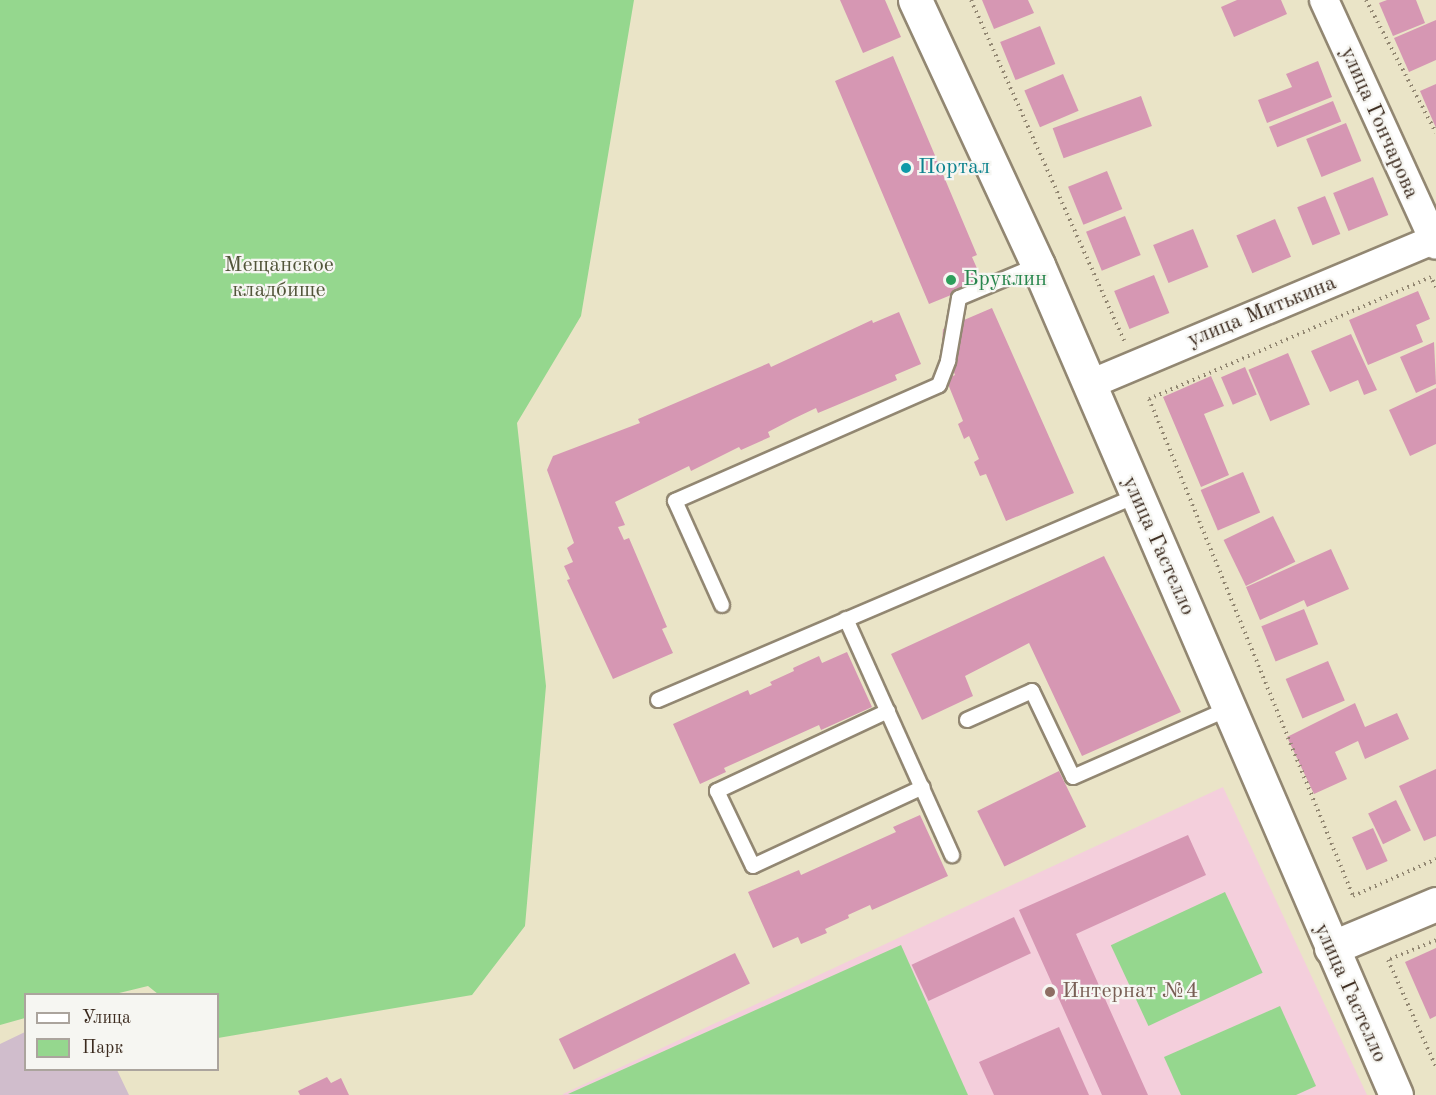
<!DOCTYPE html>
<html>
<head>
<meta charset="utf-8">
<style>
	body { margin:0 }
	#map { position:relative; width:1436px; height:1095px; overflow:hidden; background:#eae4c7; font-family:"Old Standard TT",serif }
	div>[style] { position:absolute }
	.built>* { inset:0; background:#f4cfdc }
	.industrial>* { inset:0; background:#d0bdcc }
	.green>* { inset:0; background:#95d78e; transform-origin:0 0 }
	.building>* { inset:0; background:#d697b3; transform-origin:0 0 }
	.path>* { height:4px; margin-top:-2px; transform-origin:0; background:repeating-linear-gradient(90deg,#928772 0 1.5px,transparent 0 6px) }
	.roads { filter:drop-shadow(2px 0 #928772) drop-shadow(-2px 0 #928772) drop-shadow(0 2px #928772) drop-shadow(0 -2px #928772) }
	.lane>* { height:14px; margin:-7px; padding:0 7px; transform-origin:7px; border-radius:7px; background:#fff }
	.street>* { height:28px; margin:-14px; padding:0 14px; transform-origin:14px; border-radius:14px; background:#fff }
	.secondary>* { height:33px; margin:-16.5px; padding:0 16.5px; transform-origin:16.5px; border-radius:16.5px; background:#fff }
	.dots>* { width:16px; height:16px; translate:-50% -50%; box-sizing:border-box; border:3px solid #f6f6f2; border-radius:50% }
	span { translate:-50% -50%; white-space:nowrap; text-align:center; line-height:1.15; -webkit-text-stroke:4.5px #f6f6f2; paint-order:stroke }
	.street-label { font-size:22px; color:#3b2a1e }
	.culture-label { font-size:22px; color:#0d838f }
	.left { translate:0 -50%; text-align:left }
	.park-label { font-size:22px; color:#52553a }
	.leisure-label { font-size:22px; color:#27864d }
	.education-label { font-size:22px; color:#785e54 }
	.legend { position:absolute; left:24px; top:993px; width:195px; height:78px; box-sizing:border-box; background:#f6f6f2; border:2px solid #aba49d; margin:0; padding:8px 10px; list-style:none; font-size:18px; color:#3b2a1e }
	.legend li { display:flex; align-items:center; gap:12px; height:30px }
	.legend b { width:30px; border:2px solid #aba49d }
</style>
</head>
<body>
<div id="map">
	<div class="built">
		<div style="clip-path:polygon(1223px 787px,1367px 1095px,563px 1095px,563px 1094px)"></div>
	</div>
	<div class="industrial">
		<div style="clip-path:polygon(25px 1032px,26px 1070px,117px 1070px,129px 1095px,0 1095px,0 1044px)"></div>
	</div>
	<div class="green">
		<div style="clip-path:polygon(0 0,634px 0,581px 316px,517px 423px,546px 686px,525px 926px,472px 995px,218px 1038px,218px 994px,158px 994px,148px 986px,115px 994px,26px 994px,25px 1018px,0 1025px)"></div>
		<div style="left:1225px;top:892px;width:89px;height:126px;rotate:65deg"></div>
		<div style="clip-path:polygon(901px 945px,968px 1095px,568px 1094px)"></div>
		<div style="clip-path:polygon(1280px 1006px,1316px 1086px,1296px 1095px,1181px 1095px,1164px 1057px)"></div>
	</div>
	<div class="building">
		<div style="clip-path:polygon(840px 0,885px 0,901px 37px,863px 53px)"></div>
		<div style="clip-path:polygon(982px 0,1028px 0,1034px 13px,994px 29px)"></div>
		<div style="clip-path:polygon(1237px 0,1281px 0,1287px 14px,1234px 37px,1221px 7px)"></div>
		<div style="clip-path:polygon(1387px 0,1416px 0,1425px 23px,1393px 36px,1379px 3px)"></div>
		<div style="clip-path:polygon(1436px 20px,1436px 60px,1409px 72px,1394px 38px)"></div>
		<div style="left:1040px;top:26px;width:41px;height:43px;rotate:68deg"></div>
		<div style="clip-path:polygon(893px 56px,977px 255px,972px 257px,983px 282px,929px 304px,835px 81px)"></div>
		<div style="clip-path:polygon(1318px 61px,1332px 97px,1267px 123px,1258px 100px,1292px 87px,1286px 74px)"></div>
		<div style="left:1063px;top:74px;width:40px;height:42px;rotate:67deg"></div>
		<div style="clip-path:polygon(1436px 84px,1436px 128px,1420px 91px)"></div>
		<div style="left:1141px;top:96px;width:32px;height:94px;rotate:70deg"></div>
		<div style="left:1333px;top:101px;width:22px;height:69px;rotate:68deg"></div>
		<div style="left:1346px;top:123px;width:41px;height:43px;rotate:68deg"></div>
		<div style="left:1107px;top:171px;width:41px;height:42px;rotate:68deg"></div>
		<div style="left:1373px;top:177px;width:41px;height:43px;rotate:68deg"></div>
		<div style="left:1325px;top:196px;width:41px;height:30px;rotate:68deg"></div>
		<div style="left:1125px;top:216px;width:42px;height:42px;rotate:68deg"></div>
		<div style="left:1275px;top:219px;width:41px;height:42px;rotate:67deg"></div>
		<div style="left:1193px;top:229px;width:41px;height:43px;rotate:68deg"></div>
		<div style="left:1154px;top:275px;width:41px;height:43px;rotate:68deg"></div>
		<div style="clip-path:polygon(1418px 291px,1430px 319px,1416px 325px,1423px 342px,1368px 365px,1349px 320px)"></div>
		<div style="clip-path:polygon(992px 308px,1074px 493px,1006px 521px,986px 474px,980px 476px,974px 462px,979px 459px,969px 436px,964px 439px,958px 424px,963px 421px,946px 379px,955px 375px,942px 343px,943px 329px)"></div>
		<div style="clip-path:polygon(899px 312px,921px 364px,895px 375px,897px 380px,818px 413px,816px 408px,793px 419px,768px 432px,770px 437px,741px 450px,739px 447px,691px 471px,689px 466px,615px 502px,625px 525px,618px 527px,624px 540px,629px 538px,667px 627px,662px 629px,673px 653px,613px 679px,567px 580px,570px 579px,564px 566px,573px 562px,567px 548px,574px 543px,547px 470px,553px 456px,640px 423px,638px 419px,769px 363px,771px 367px,872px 320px,873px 323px)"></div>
		<div style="clip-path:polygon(1351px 334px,1377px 390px,1364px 395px,1358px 380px,1330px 392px,1311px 351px)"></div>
		<div style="clip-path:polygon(1434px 342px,1436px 384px,1416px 393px,1400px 357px)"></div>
		<div style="left:1288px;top:353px;width:56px;height:43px;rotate:67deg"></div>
		<div style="left:1245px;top:367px;width:30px;height:26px;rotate:67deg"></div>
		<div style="clip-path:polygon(1211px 376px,1224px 406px,1204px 414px,1229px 475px,1201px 487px,1163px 397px)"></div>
		<div style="clip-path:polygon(1436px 388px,1436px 444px,1410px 456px,1389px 410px)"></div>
		<div style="left:1243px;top:472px;width:44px;height:46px;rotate:67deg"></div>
		<div style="left:1273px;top:516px;width:51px;height:55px;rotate:64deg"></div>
		<div style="clip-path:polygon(1331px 549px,1349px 589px,1307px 607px,1304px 600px,1260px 620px,1246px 587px)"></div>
		<div style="clip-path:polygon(1104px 556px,1181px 712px,1082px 756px,1029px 643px,965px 676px,973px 696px,922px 720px,891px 654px)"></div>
		<div style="left:1304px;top:609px;width:38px;height:46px;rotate:68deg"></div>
		<div style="clip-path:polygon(847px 652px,872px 707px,821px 730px,819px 725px,724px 768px,726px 772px,700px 784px,673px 724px,748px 690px,750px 695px,772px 685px,770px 682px,794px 671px,793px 668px,819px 656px,822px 663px)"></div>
		<div style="left:1328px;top:661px;width:43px;height:46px;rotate:67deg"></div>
		<div style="clip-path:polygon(1355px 703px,1365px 727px,1397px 713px,1409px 739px,1365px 759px,1358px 741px,1335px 752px,1347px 779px,1314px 794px,1287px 737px)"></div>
		<div style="clip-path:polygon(1436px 769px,1436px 836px,1424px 841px,1399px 786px)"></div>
		<div style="left:1059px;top:771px;width:62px;height:91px;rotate:64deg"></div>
		<div style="left:1396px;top:800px;width:34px;height:31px;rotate:64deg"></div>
		<div style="clip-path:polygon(920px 815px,948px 876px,872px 910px,870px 905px,848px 915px,849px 918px,825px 929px,827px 933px,801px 944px,798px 937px,773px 948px,748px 892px,799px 870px,801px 875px,896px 832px,893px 827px)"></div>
		<div style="left:1373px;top:828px;width:36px;height:23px;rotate:66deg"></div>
		<div style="clip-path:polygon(1188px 835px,1206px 875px,1076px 934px,1148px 1095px,1102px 1095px,1019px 910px)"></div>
		<div style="left:1014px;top:917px;width:40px;height:113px;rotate:65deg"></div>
		<div style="clip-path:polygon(1436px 948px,1436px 1016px,1430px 1019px,1405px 962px)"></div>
		<div style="left:735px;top:953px;width:34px;height:196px;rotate:64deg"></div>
		<div style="clip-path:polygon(1059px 1027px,1089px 1095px,994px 1095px,979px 1062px)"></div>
		<div style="clip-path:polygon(327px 1077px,331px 1083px,341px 1078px,349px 1095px,300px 1095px,298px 1091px)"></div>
	</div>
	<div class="path">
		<div style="left:971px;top:0;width:375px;rotate:65.8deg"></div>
		<div style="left:1366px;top:0;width:150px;rotate:62.2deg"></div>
		<div style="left:1436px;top:287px;width:11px;rotate:-117deg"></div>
		<div style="left:1431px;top:277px;width:307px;rotate:156.6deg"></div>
		<div style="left:1149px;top:399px;width:537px;rotate:67.68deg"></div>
		<div style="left:1353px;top:896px;width:91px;rotate:-24deg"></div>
		<div style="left:1436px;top:940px;width:52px;rotate:157.4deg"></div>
		<div style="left:1388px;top:960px;width:117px;rotate:65.8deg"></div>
	</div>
	<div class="roads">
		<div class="lane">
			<div style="left:722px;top:605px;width:114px;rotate:-114.3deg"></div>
			<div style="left:675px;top:501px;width:288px;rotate:-23.7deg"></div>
			<div style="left:939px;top:385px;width:26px;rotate:-69deg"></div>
			<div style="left:948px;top:361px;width:64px;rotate:-80.1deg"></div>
			<div style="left:959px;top:298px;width:86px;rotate:-22.7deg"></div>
			<div style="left:846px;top:619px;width:259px;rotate:65.8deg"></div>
			<div style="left:658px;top:700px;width:520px;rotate:-23.11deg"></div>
			<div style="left:888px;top:711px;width:189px;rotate:154.9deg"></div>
			<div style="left:717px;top:791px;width:83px;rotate:64.4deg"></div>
			<div style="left:753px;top:866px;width:187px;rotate:-24.9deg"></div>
			<div style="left:967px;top:720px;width:71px;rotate:-24deg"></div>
			<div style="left:1032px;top:691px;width:95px;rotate:64.5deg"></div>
			<div style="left:1073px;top:777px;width:171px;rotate:-23.7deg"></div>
		</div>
		<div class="street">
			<div style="left:1324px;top:0;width:269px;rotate:65.4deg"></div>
			<div style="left:1088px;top:385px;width:377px;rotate:-22.8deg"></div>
		</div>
		<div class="secondary">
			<div style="left:915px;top:0;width:292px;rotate:65.1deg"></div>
			<div style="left:1038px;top:265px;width:904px;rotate:66.67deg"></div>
			<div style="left:1331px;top:948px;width:114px;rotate:-22.7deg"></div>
		</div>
	</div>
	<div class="dots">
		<div style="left:906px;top:168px;background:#0f9aa8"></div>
		<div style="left:951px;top:280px;background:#2e9e5b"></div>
		<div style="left:1050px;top:992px;background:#8d6e63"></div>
	</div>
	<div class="street-label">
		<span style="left:1379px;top:123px;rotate:66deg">улица Гончарова</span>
		<span style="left:1262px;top:312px;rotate:-22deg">улица Митькина</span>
		<span style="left:1158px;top:546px;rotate:66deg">улица Гастелло</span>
		<span style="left:1350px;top:993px;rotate:66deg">улица Гастелло</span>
	</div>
	<div class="culture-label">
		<span class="left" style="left:918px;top:168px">Портал</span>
	</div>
	<div class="park-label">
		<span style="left:279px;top:278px">Мещанское<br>кладбище</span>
	</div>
	<div class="leisure-label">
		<span class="left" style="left:963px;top:280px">Бруклин</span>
	</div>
	<div class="education-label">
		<span class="left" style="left:1062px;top:992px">Интернат №4</span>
	</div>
	<ul class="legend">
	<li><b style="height:8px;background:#fff"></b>Улица</li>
	<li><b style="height:16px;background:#95d78e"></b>Парк</li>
	</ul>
</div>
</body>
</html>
